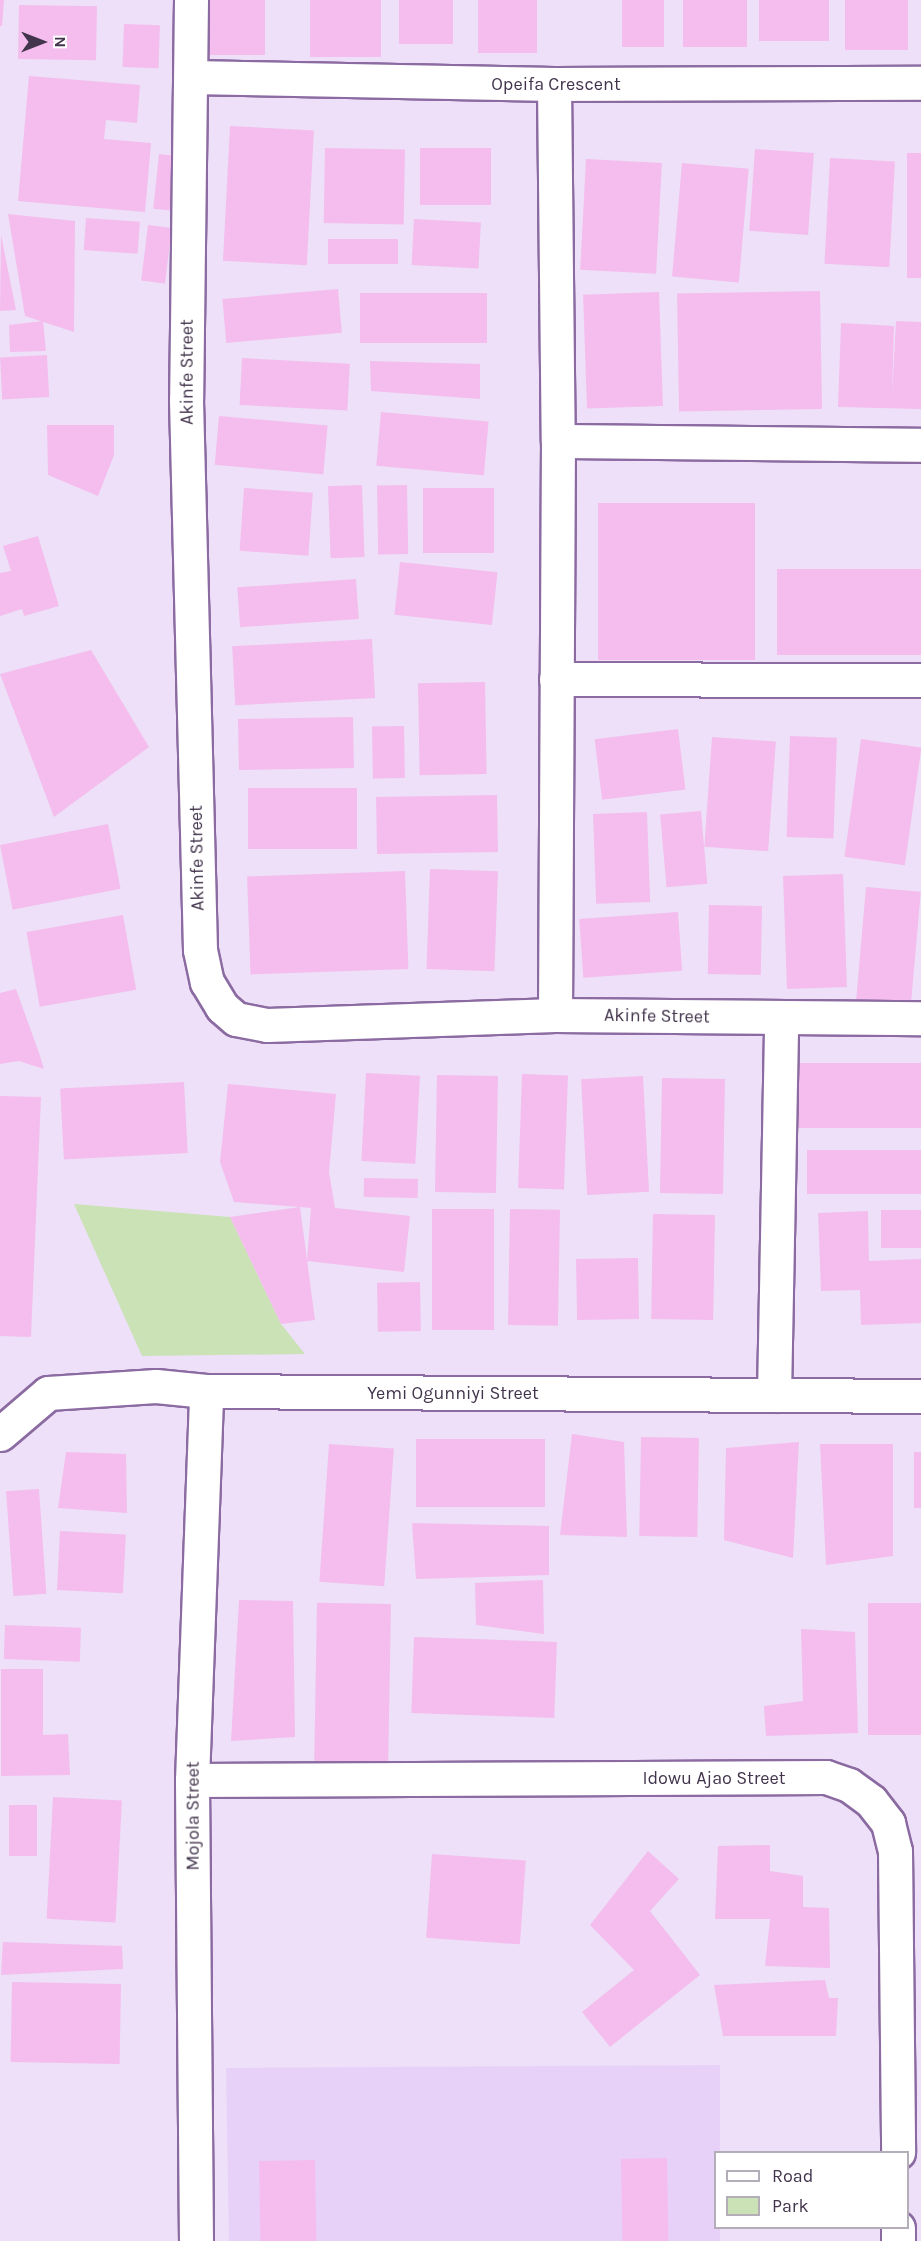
<!DOCTYPE html>
<html>
<head>
<meta charset="utf-8">
<style>
	body { margin:0 }
	#map { position:relative; width:921px; height:2241px; overflow:hidden; background:#ede0f8; font-family:Karla,sans-serif }
	div>[style] { position:absolute }
	.built>* { inset:0; background:#e8d1f9 }
	.green>* { inset:0; background:#cae2b6 }
	.building>* { inset:0; background:#f4bded; transform-origin:0 0 }
	.roads { filter:drop-shadow(2px 0 #8b6ba1) drop-shadow(-2px 0 #8b6ba1) drop-shadow(0 2px #8b6ba1) drop-shadow(0 -2px #8b6ba1) }
	.minor>* { height:33px; margin:-16.5px; padding:0 16.5px; transform-origin:16.5px; border-radius:16.5px; background:#fff }
	span { translate:-50% -50%; white-space:nowrap; text-align:center; line-height:1.15; -webkit-text-stroke:6px #fff; paint-order:stroke }
	.street-label { font-size:18px; color:#42344c }
	.legend { position:absolute; left:714px; top:2151px; width:195px; height:78px; box-sizing:border-box; background:#fff; border:2px solid #b3aeb7; margin:0; padding:8px 10px; list-style:none; font-size:18px; color:#42344c }
	.legend li { display:flex; align-items:center; gap:12px; height:30px }
	.legend b { width:30px; border:2px solid #b3aeb7 }
	.north { position:absolute; left:12px; top:12px; width:60px; height:60px; -webkit-text-stroke:4px #fff; paint-order:stroke; rotate:90deg; font-size:16px; font-weight:700; line-height:24px; text-align:center; color:#42344c }
	.north::after { content:''; display:block; margin:auto; width:21px; height:27px; background:#42344c; clip-path:polygon(50% 0,100% 100%,50% 72%,0 100%) }
</style>
</head>
<body>
<div id="map">
	<div class="built">
		<div style="clip-path:polygon(720px 2065px,720px 2152px,716px 2152px,716px 2228px,720px 2228px,720px 2241px,229px 2241px,226px 2068px)"></div>
	</div>
	<div class="green">
		<div style="clip-path:polygon(74px 1204px,230px 1217px,281px 1324px,305px 1354px,142px 1356px)"></div>
	</div>
	<div class="building">
		<div style="clip-path:polygon(0 0,4px 0,2px 26px,0 26px)"></div>
		<div style="left:208px;top:0;width:57px;height:55px"></div>
		<div style="left:310px;top:0;width:71px;height:57px"></div>
		<div style="left:399px;top:0;width:54px;height:44px"></div>
		<div style="left:478px;top:0;width:59px;height:53px"></div>
		<div style="left:622px;top:0;width:42px;height:47px"></div>
		<div style="left:683px;top:0;width:64px;height:47px"></div>
		<div style="left:759px;top:0;width:70px;height:41px"></div>
		<div style="left:845px;top:0;width:63px;height:50px"></div>
		<div style="left:19px;top:5px;width:78px;height:54px;rotate:1deg"></div>
		<div style="left:124px;top:24px;width:36px;height:43px;rotate:2deg"></div>
		<div style="clip-path:polygon(29px 76px,140px 85px,137px 123px,106px 120px,104px 139px,151px 143px,145px 212px,18px 201px)"></div>
		<div style="left:230px;top:126px;width:84px;height:135px;rotate:3deg"></div>
		<div style="left:325px;top:148px;width:80px;height:75px;rotate:1deg"></div>
		<div style="left:420px;top:148px;width:71px;height:57px"></div>
		<div style="left:755px;top:149px;width:59px;height:82px;rotate:4deg"></div>
		<div style="left:907px;top:153px;width:14px;height:125px"></div>
		<div style="left:159px;top:154px;width:18px;height:55px;rotate:6deg"></div>
		<div style="left:830px;top:158px;width:65px;height:106px;rotate:3deg"></div>
		<div style="left:586px;top:159px;width:76px;height:111px;rotate:3deg"></div>
		<div style="left:682px;top:163px;width:67px;height:114px;rotate:5deg"></div>
		<div style="clip-path:polygon(8px 214px,75px 221px,74px 332px,25px 316px)"></div>
		<div style="left:86px;top:218px;width:54px;height:32px;rotate:4deg"></div>
		<div style="left:414px;top:219px;width:67px;height:46px;rotate:3deg"></div>
		<div style="left:148px;top:225px;width:24px;height:56px;rotate:7deg"></div>
		<div style="clip-path:polygon(1px 235px,16px 310px,0 311px)"></div>
		<div style="left:328px;top:239px;width:70px;height:25px"></div>
		<div style="left:338px;top:289px;width:44px;height:116px;rotate:85deg"></div>
		<div style="left:820px;top:291px;width:118px;height:143px;rotate:89deg"></div>
		<div style="left:659px;top:292px;width:114px;height:76px;rotate:88deg"></div>
		<div style="left:360px;top:293px;width:127px;height:50px"></div>
		<div style="clip-path:polygon(43px 321px,46px 351px,10px 352px,9px 325px)"></div>
		<div style="clip-path:polygon(896px 321px,921px 322px,921px 409px,838px 407px,841px 323px,894px 326px,892px 395px)"></div>
		<div style="left:47px;top:355px;width:42px;height:47px;rotate:87deg"></div>
		<div style="left:242px;top:358px;width:108px;height:47px;rotate:3deg"></div>
		<div style="clip-path:polygon(370px 361px,480px 364px,480px 399px,371px 391px)"></div>
		<div style="left:381px;top:412px;width:108px;height:54px;rotate:5deg"></div>
		<div style="left:219px;top:416px;width:109px;height:49px;rotate:5deg"></div>
		<div style="clip-path:polygon(47px 425px,114px 425px,114px 455px,98px 496px,48px 475px)"></div>
		<div style="left:362px;top:485px;width:72px;height:34px;rotate:88deg"></div>
		<div style="left:407px;top:485px;width:69px;height:30px;rotate:89deg"></div>
		<div style="left:244px;top:488px;width:69px;height:63px;rotate:4deg"></div>
		<div style="left:423px;top:488px;width:71px;height:65px"></div>
		<div style="left:755px;top:503px;width:157px;height:157px;rotate:90deg"></div>
		<div style="clip-path:polygon(38px 536px,59px 606px,24px 616px,22px 609px,0 616px,0 573px,11px 571px,3px 546px)"></div>
		<div style="left:400px;top:562px;width:98px;height:53px;rotate:6deg"></div>
		<div style="left:777px;top:569px;width:144px;height:86px"></div>
		<div style="left:356px;top:579px;width:40px;height:119px;rotate:86deg"></div>
		<div style="left:372px;top:639px;width:59px;height:140px;rotate:87deg"></div>
		<div style="clip-path:polygon(91px 650px,149px 747px,54px 817px,0 674px)"></div>
		<div style="left:485px;top:682px;width:92px;height:67px;rotate:89deg"></div>
		<div style="left:353px;top:717px;width:51px;height:115px;rotate:89deg"></div>
		<div style="left:404px;top:726px;width:52px;height:32px;rotate:89deg"></div>
		<div style="left:678px;top:729px;width:61px;height:84px;rotate:83deg"></div>
		<div style="left:790px;top:736px;width:47px;height:101px;rotate:2deg"></div>
		<div style="left:712px;top:737px;width:64px;height:110px;rotate:4deg"></div>
		<div style="left:861px;top:739px;width:61px;height:119px;rotate:8deg"></div>
		<div style="left:248px;top:788px;width:109px;height:61px"></div>
		<div style="left:497px;top:795px;width:57px;height:121px;rotate:89deg"></div>
		<div style="left:701px;top:811px;width:73px;height:41px;rotate:85deg"></div>
		<div style="left:647px;top:812px;width:90px;height:54px;rotate:88deg"></div>
		<div style="left:108px;top:824px;width:66px;height:110px;rotate:79deg"></div>
		<div style="left:430px;top:869px;width:68px;height:100px;rotate:2deg"></div>
		<div style="left:405px;top:871px;width:98px;height:158px;rotate:88deg"></div>
		<div style="left:843px;top:874px;width:113px;height:60px;rotate:88deg"></div>
		<div style="left:866px;top:887px;width:55px;height:113px;rotate:5deg"></div>
		<div style="left:709px;top:905px;width:53px;height:69px;rotate:1deg"></div>
		<div style="left:678px;top:912px;width:59px;height:99px;rotate:86deg"></div>
		<div style="left:123px;top:915px;width:76px;height:98px;rotate:80deg"></div>
		<div style="clip-path:polygon(16px 989px,39px 1053px,44px 1069px,19px 1061px,0 1064px,0 993px)"></div>
		<div style="left:921px;top:1063px;width:65px;height:123px;rotate:90deg"></div>
		<div style="left:366px;top:1073px;width:54px;height:88px;rotate:3deg"></div>
		<div style="left:522px;top:1074px;width:46px;height:114px;rotate:2deg"></div>
		<div style="left:437px;top:1075px;width:61px;height:117px;rotate:1deg"></div>
		<div style="left:643px;top:1076px;width:116px;height:62px;rotate:87deg"></div>
		<div style="left:662px;top:1078px;width:63px;height:115px;rotate:1deg"></div>
		<div style="left:184px;top:1082px;width:71px;height:124px;rotate:87deg"></div>
		<div style="clip-path:polygon(228px 1084px,336px 1094px,329px 1172px,335px 1208px,410px 1216px,404px 1272px,307px 1261px,311px 1208px,300px 1207px,315px 1320px,281px 1324px,230px 1217px,300px 1207px,234px 1202px,220px 1162px)"></div>
		<div style="clip-path:polygon(0 1096px,41px 1097px,31px 1337px,0 1336px)"></div>
		<div style="left:921px;top:1150px;width:44px;height:114px;rotate:90deg"></div>
		<div style="left:364px;top:1178px;width:54px;height:19px;rotate:1deg"></div>
		<div style="left:432px;top:1209px;width:62px;height:121px"></div>
		<div style="left:510px;top:1209px;width:50px;height:116px;rotate:1deg"></div>
		<div style="left:921px;top:1210px;width:38px;height:40px;rotate:90deg"></div>
		<div style="clip-path:polygon(868px 1211px,869px 1261px,921px 1259px,921px 1323px,861px 1325px,860px 1290px,821px 1291px,818px 1213px)"></div>
		<div style="left:653px;top:1214px;width:62px;height:105px;rotate:1deg"></div>
		<div style="left:638px;top:1258px;width:61px;height:62px;rotate:89deg"></div>
		<div style="left:420px;top:1282px;width:49px;height:43px;rotate:89deg"></div>
		<div style="clip-path:polygon(572px 1434px,624px 1442px,627px 1537px,560px 1535px)"></div>
		<div style="left:641px;top:1437px;width:58px;height:99px;rotate:1deg"></div>
		<div style="left:545px;top:1439px;width:68px;height:129px;rotate:90deg"></div>
		<div style="clip-path:polygon(799px 1442px,793px 1558px,724px 1540px,726px 1448px)"></div>
		<div style="left:329px;top:1444px;width:65px;height:138px;rotate:4deg"></div>
		<div style="clip-path:polygon(820px 1444px,893px 1444px,893px 1556px,826px 1565px)"></div>
		<div style="clip-path:polygon(66px 1452px,126px 1454px,127px 1513px,58px 1508px)"></div>
		<div style="left:914px;top:1452px;width:7px;height:56px"></div>
		<div style="left:39px;top:1489px;width:105px;height:33px;rotate:86deg"></div>
		<div style="clip-path:polygon(412px 1523px,549px 1526px,549px 1575px,416px 1579px)"></div>
		<div style="left:60px;top:1531px;width:66px;height:59px;rotate:3deg"></div>
		<div style="clip-path:polygon(543px 1580px,544px 1634px,476px 1625px,475px 1583px)"></div>
		<div style="clip-path:polygon(239px 1600px,293px 1601px,295px 1737px,231px 1741px)"></div>
		<div style="left:921px;top:1603px;width:132px;height:53px;rotate:90deg"></div>
		<div style="left:391px;top:1604px;width:158px;height:74px;rotate:91deg"></div>
		<div style="left:5px;top:1625px;width:76px;height:34px;rotate:2deg"></div>
		<div style="clip-path:polygon(801px 1629px,855px 1632px,858px 1733px,766px 1736px,764px 1706px,803px 1701px)"></div>
		<div style="left:414px;top:1637px;width:143px;height:76px;rotate:2deg"></div>
		<div style="clip-path:polygon(1px 1669px,43px 1669px,43px 1735px,68px 1734px,70px 1775px,1px 1776px)"></div>
		<div style="left:53px;top:1797px;width:69px;height:122px;rotate:3deg"></div>
		<div style="left:9px;top:1805px;width:28px;height:51px"></div>
		<div style="clip-path:polygon(770px 1845px,770px 1871px,803px 1876px,803px 1907px,829px 1908px,830px 1968px,765px 1966px,770px 1919px,715px 1919px,718px 1846px)"></div>
		<div style="clip-path:polygon(648px 1851px,679px 1879px,650px 1911px,700px 1975px,610px 2047px,582px 2012px,634px 1970px,590px 1925px)"></div>
		<div style="left:432px;top:1854px;width:94px;height:84px;rotate:4deg"></div>
		<div style="clip-path:polygon(3px 1942px,122px 1946px,123px 1969px,1px 1975px)"></div>
		<div style="clip-path:polygon(825px 1980px,829px 1998px,838px 1998px,836px 2036px,723px 2036px,714px 1985px)"></div>
		<div style="left:12px;top:1982px;width:109px;height:80px;rotate:1deg"></div>
		<div style="left:667px;top:2158px;width:83px;height:46px;rotate:89deg"></div>
		<div style="left:315px;top:2160px;width:81px;height:56px;rotate:89deg"></div>
	</div>
	<div class="roads">
		<div class="minor">
			<div style="left:191px;top:0;width:400px;rotate:90.7deg"></div>
			<div style="left:186px;top:400px;width:550px;rotate:88.54deg"></div>
			<div style="left:200px;top:950px;width:33px;rotate:78deg"></div>
			<div style="left:207px;top:982px;width:29px;rotate:59deg"></div>
			<div style="left:222px;top:1007px;width:18px;rotate:41deg"></div>
			<div style="left:236px;top:1019px;width:32px;rotate:11deg"></div>
			<div style="left:267px;top:1025px;width:288px;rotate:-2deg"></div>
			<div style="left:555px;top:1015px;width:366px;rotate:0.5deg"></div>
			<div style="left:191px;top:77px;width:363px;rotate:1.1deg"></div>
			<div style="left:554px;top:84px;width:367px;rotate:-0.2deg"></div>
			<div style="left:554px;top:84px;width:357px;rotate:89.4deg"></div>
			<div style="left:558px;top:441px;width:574px;rotate:90.3deg"></div>
			<div style="left:558px;top:441px;width:363px;rotate:0.6deg"></div>
			<div style="left:556px;top:679px;width:365px;rotate:0.2deg"></div>
			<div style="left:774px;top:1395px;width:376px;rotate:-88.9deg"></div>
			<div style="left:0;top:1434px;width:63px;rotate:-40.5deg"></div>
			<div style="left:48px;top:1393px;width:108px;rotate:-3.7deg"></div>
			<div style="left:156px;top:1386px;width:50px;rotate:5.7deg"></div>
			<div style="left:206px;top:1391px;width:715px;rotate:0.4deg"></div>
			<div style="left:192px;top:1780px;width:634px;rotate:-0.27deg"></div>
			<div style="left:826px;top:1777px;width:24px;rotate:19deg"></div>
			<div style="left:849px;top:1785px;width:27px;rotate:36deg"></div>
			<div style="left:871px;top:1801px;width:28px;rotate:52deg"></div>
			<div style="left:888px;top:1823px;width:29px;rotate:76deg"></div>
			<div style="left:895px;top:1851px;width:301px;rotate:89.4deg"></div>
			<div style="left:898px;top:2228px;width:13px;rotate:90deg"></div>
			<div style="left:196px;top:2241px;width:461px;rotate:-90.5deg"></div>
			<div style="left:192px;top:1780px;width:389px;rotate:-87.9deg"></div>
		</div>
	</div>
	<div class="street-label">
		<span style="left:556px;top:84px">Opeifa Crescent</span>
		<span style="left:187px;top:372px;rotate:-90deg">Akinfe Street</span>
		<span style="left:197px;top:858px;rotate:-91deg">Akinfe Street</span>
		<span style="left:657px;top:1016px;rotate:1deg">Akinfe Street</span>
		<span style="left:453px;top:1393px">Yemi Ogunniyi Street</span>
		<span style="left:714px;top:1778px">Idowu Ajao Street</span>
		<span style="left:193px;top:1816px;rotate:-90deg">Mojola Street</span>
	</div>
	<ul class="legend">
	<li><b style="height:8px;background:#fff"></b>Road</li>
	<li><b style="height:16px;background:#cae2b6"></b>Park</li>
	</ul>
	<div class="north">N</div>
</div>
</body>
</html>
